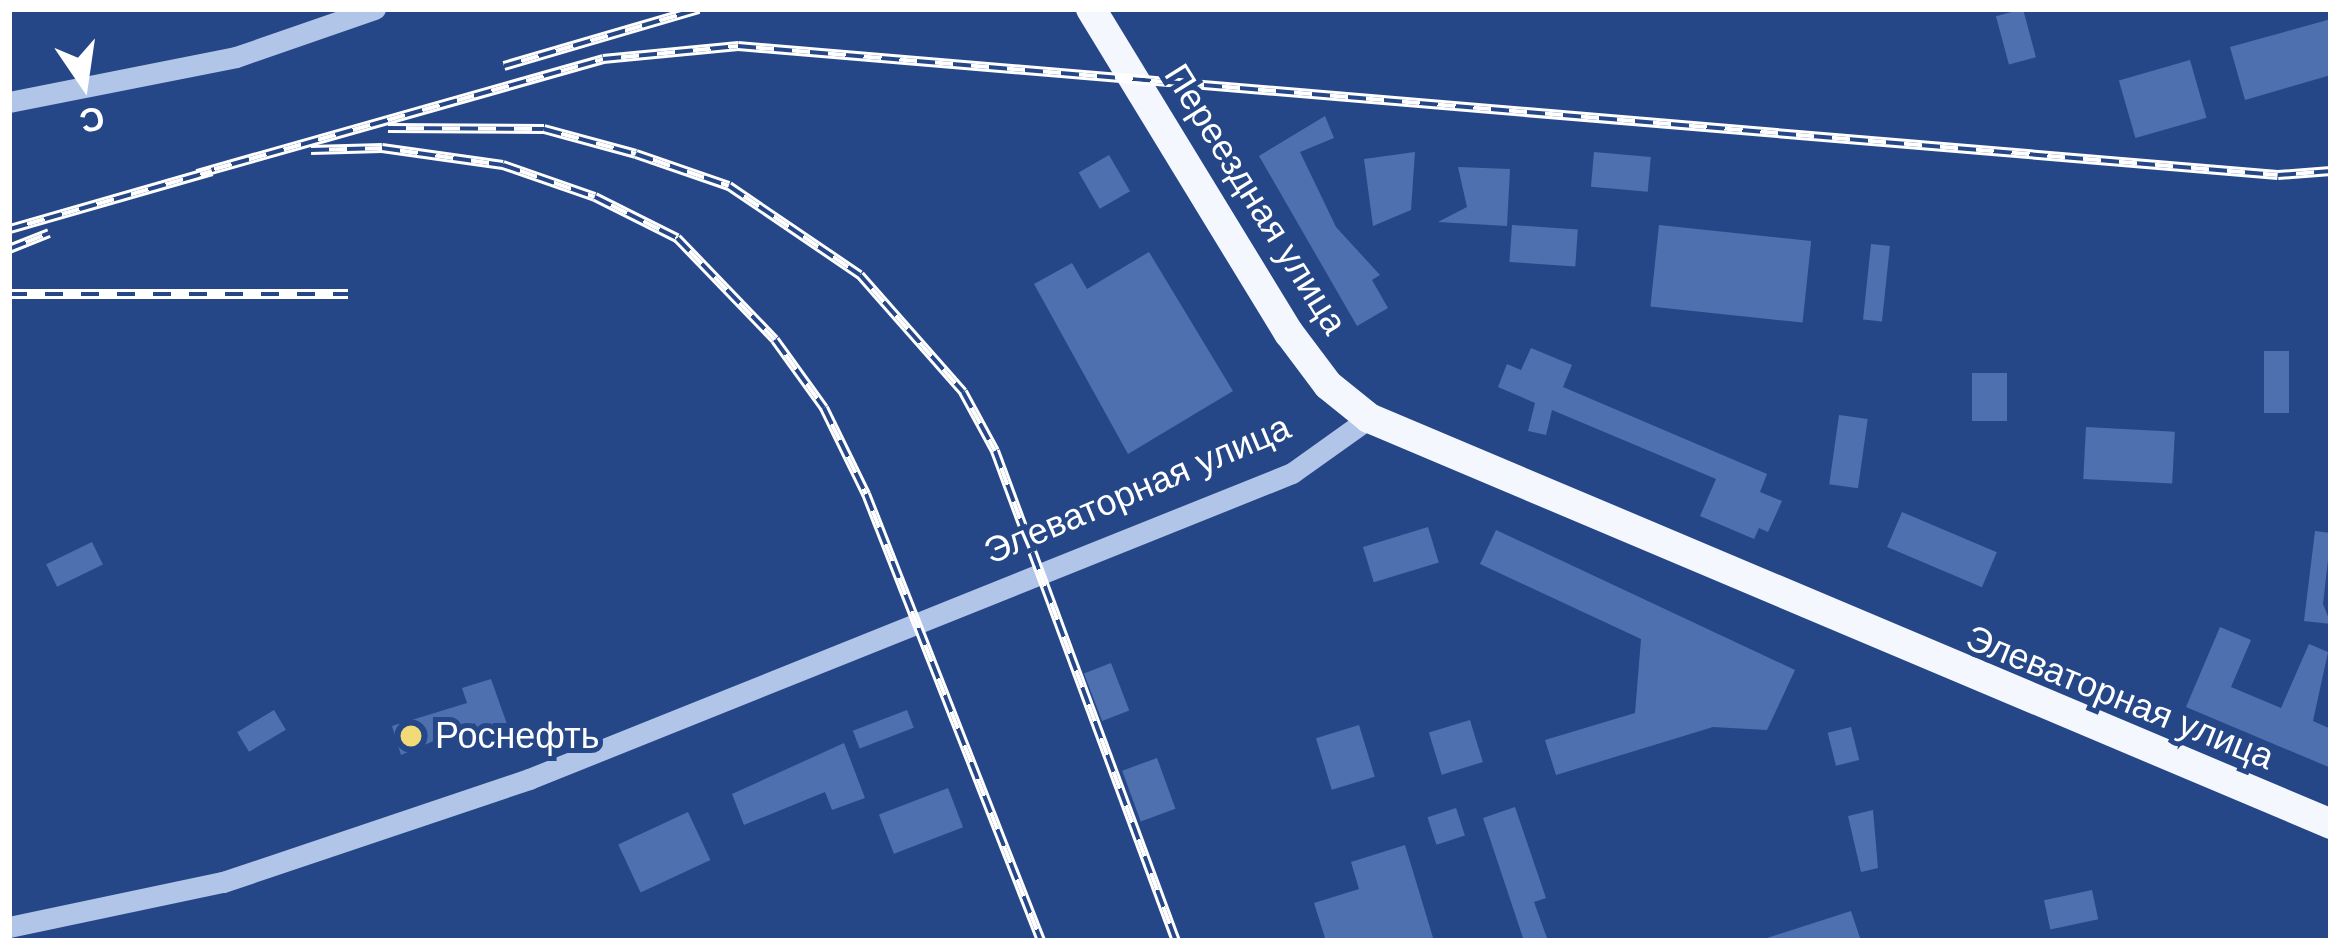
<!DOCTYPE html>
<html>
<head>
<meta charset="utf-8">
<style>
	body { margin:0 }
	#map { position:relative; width:2340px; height:950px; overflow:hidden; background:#264787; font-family:Arial,sans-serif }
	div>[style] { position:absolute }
	.building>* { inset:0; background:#4e70af; transform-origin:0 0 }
	.minor>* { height:21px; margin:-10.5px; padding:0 10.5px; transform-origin:10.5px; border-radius:10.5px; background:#b1c5e9 }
	.major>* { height:30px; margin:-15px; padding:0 15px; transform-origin:15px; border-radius:15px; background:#f4f7fe }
	.rail>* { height:10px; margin-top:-5px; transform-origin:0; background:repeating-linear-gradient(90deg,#264787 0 18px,#fff 0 36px); box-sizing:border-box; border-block:3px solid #fff }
	.dots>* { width:33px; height:33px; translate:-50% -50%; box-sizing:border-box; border:6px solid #264787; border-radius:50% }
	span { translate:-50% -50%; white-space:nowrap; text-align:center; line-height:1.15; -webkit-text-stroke:10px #264787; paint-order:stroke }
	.street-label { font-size:36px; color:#fff }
	.poi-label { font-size:36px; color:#fff }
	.left { translate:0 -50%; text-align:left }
	.frame { position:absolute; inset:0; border:12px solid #fff; pointer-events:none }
	.north { position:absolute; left:24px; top:24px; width:120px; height:120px; -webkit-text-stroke:9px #264787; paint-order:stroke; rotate:167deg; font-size:33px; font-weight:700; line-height:48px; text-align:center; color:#fff }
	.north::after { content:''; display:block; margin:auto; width:42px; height:54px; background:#fff; clip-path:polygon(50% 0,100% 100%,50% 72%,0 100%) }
</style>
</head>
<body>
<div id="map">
	<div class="building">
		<div style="left:2023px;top:9px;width:50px;height:28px;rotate:75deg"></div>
		<div style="clip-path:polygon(2331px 19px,2331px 75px,2245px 100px,2230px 47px)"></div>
		<div style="left:2190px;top:60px;width:60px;height:74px;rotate:74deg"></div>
		<div style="clip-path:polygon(1325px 116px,1334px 138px,1300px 152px,1336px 227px,1380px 275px,1372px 280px,1388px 308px,1357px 326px,1259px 156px)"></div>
		<div style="clip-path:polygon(1415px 152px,1411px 210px,1373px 226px,1364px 159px)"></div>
		<div style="left:1594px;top:152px;width:57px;height:35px;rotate:5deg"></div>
		<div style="left:1109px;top:155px;width:42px;height:35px;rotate:60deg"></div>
		<div style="clip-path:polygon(1458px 167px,1510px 169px,1507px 226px,1438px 222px,1467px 207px)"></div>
		<div style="left:1512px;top:225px;width:66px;height:37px;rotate:4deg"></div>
		<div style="left:1659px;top:225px;width:153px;height:82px;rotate:6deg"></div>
		<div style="left:1871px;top:244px;width:19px;height:76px;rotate:6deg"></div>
		<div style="clip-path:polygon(1149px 252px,1233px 391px,1128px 454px,1034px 284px,1072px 263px,1087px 289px)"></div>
		<div style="clip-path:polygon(1531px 348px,1572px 365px,1563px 387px,1767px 474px,1760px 492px,1782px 501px,1768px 532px,1759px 528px,1754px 539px,1700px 516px,1716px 479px,1552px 410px,1546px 435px,1528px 431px,1535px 403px,1498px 387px,1507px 364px,1521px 370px)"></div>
		<div style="left:2264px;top:351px;width:25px;height:62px"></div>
		<div style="left:2007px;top:373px;width:48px;height:35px;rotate:90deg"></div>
		<div style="left:1839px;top:415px;width:29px;height:70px;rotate:8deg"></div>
		<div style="left:2086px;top:427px;width:89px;height:52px;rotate:3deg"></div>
		<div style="left:1902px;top:512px;width:103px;height:38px;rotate:23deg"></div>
		<div style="left:1428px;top:527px;width:37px;height:68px;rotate:73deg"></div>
		<div style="clip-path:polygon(1496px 530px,1795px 670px,1767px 730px,1713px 727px,1556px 775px,1545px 740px,1635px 713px,1641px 639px,1480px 564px)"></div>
		<div style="clip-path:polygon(2315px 531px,2331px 533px,2323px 604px,2331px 624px,2304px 621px)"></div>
		<div style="left:92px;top:542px;width:25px;height:51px;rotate:64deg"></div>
		<div style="clip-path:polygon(2220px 627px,2251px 640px,2231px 687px,2281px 708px,2309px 644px,2328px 652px,2313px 721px,2331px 729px,2331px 768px,2186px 707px)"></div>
		<div style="left:1111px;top:663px;width:51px;height:29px;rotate:69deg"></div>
		<div style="clip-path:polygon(491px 679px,508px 727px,479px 737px,475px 723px,401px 755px,392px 726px,467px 703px,462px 688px)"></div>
		<div style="left:274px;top:710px;width:23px;height:43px;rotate:59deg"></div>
		<div style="left:907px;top:710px;width:19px;height:58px;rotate:69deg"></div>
		<div style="left:1470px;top:720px;width:44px;height:43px;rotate:73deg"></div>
		<div style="left:1359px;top:725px;width:54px;height:45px;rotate:73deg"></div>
		<div style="left:1851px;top:727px;width:34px;height:24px;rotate:76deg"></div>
		<div style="clip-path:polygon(844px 743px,865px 798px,832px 810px,825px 792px,744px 825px,732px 794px)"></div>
		<div style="left:1157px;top:758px;width:54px;height:37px;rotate:70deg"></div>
		<div style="left:948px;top:788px;width:42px;height:74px;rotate:69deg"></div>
		<div style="clip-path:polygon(1515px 807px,1546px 898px,1534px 902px,1548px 941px,1524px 941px,1483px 818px)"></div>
		<div style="left:1456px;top:808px;width:29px;height:30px;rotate:72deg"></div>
		<div style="clip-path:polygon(1873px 810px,1878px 868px,1861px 872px,1848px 816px)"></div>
		<div style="left:688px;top:812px;width:53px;height:77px;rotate:65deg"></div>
		<div style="clip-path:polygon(1405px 845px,1434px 941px,1326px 941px,1314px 903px,1359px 889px,1351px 862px)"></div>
		<div style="left:2092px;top:890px;width:30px;height:49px;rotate:78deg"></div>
		<div style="clip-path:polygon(1851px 911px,1861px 941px,1767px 941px,1767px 938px)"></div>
	</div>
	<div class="minor">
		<div style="left:9px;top:102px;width:231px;rotate:-11.2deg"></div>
		<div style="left:236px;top:57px;width:147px;rotate:-19.1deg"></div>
		<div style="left:9px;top:927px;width:219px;rotate:-11.9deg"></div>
		<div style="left:223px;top:882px;width:323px;rotate:-18.6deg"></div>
		<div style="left:529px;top:779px;width:822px;rotate:-21.85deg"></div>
		<div style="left:1292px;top:473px;width:95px;rotate:-35.5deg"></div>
	</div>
	<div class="major">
		<div style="left:1091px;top:9px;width:380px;rotate:58.6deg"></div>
		<div style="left:1289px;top:333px;width:65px;rotate:53.1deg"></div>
		<div style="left:1328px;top:385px;width:53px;rotate:38.8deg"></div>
		<div style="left:1369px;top:418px;width:1044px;rotate:22.88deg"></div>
	</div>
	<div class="rail">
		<div style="left:504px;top:66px;width:203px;rotate:-16.3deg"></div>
		<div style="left:388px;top:128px;width:156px;rotate:0.4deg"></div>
		<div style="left:544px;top:129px;width:95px;rotate:15.2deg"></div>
		<div style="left:636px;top:154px;width:98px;rotate:19deg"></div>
		<div style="left:729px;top:186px;width:158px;rotate:34.2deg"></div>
		<div style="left:860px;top:275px;width:156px;rotate:48.6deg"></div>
		<div style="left:963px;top:392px;width:67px;rotate:61.5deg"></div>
		<div style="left:995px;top:451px;width:522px;rotate:69.73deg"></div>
		<div style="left:311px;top:150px;width:71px;rotate:-1.6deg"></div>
		<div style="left:382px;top:148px;width:122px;rotate:8deg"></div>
		<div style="left:503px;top:165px;width:97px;rotate:19.2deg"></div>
		<div style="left:595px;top:197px;width:92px;rotate:26.6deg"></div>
		<div style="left:677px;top:238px;width:141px;rotate:46.1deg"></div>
		<div style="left:775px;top:340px;width:84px;rotate:54.2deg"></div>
		<div style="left:824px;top:408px;width:96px;rotate:64deg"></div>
		<div style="left:866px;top:494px;width:480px;rotate:68.6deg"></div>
		<div style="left:197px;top:174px;width:422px;rotate:-15.8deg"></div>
		<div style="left:603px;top:59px;width:136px;rotate:-5.5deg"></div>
		<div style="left:738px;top:46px;width:1545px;rotate:4.79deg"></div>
		<div style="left:2278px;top:175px;width:53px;rotate:-4.3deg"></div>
		<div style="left:10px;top:229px;width:210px;rotate:-16deg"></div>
		<div style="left:9px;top:249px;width:43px;rotate:-21.8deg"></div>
		<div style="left:9px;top:294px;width:339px"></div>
	</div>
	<div class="dots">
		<div style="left:411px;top:736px;background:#f2db76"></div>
	</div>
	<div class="street-label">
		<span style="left:1256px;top:199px;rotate:58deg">Переездная улица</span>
		<span style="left:1137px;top:489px;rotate:-23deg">Элеваторная улица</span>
		<span style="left:2120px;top:697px;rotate:22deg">Элеваторная улица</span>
	</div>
	<div class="poi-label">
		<span class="left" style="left:435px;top:736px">Роснефть</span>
	</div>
	<div class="frame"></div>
	<div class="north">С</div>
</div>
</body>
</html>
